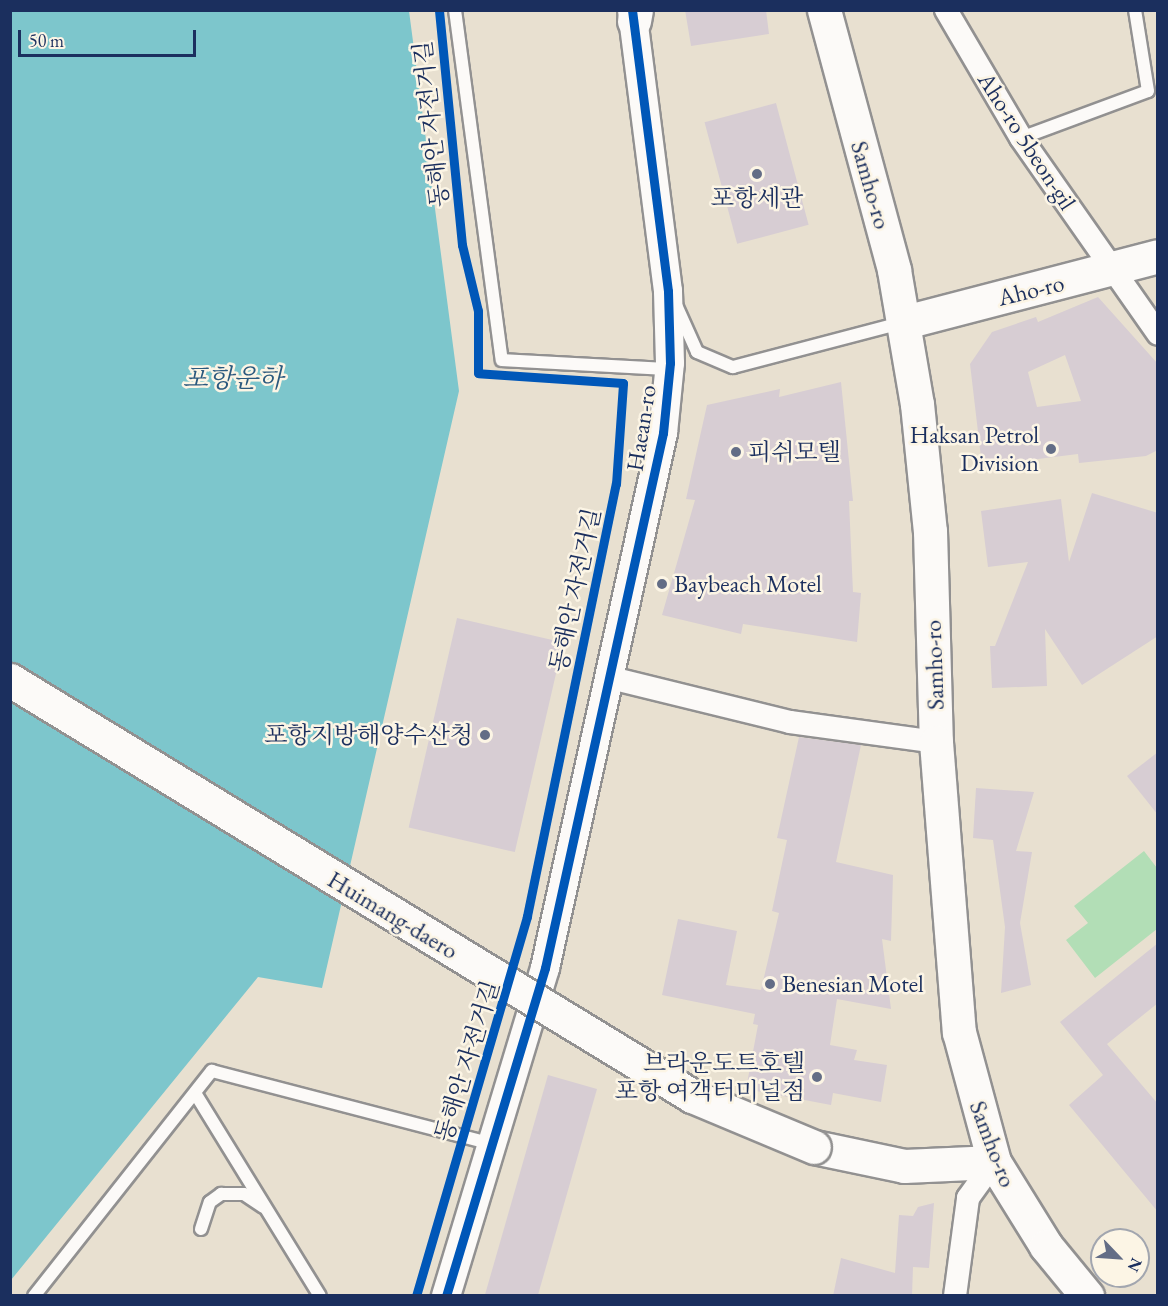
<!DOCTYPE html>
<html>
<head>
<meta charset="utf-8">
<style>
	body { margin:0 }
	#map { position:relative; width:1168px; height:1306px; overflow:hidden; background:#e8e0d0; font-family:"EB Garamond","Noto Serif KR",serif }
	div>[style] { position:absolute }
	.green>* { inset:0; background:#b2deb6 }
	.water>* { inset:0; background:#7dc6cc }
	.building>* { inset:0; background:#d7cdd3; transform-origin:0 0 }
	.roads { filter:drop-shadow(2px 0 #929191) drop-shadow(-2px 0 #929191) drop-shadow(0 2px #929191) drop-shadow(0 -2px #929191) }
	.service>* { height:12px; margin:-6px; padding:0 6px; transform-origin:6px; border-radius:6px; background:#fcfaf8 }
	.minor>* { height:22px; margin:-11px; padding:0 11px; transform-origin:11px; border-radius:11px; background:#fcfaf8 }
	.tertiary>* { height:28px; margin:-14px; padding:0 14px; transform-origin:14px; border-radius:14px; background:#fcfaf8 }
	.secondary>* { height:33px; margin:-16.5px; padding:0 16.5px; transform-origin:16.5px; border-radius:16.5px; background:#fcfaf8 }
	.primary>* { height:33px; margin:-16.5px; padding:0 16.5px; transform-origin:16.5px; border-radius:16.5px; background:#fcfaf8 }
	.bridges { filter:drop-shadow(2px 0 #929191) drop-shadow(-2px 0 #929191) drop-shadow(0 2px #929191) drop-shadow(0 -2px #929191) }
	.primary-bridge>* { height:33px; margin:-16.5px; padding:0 16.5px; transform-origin:16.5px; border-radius:16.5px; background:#fcfaf8 }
	.cycleway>* { height:9px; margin:-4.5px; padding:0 4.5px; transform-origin:4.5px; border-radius:4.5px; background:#0057b8 }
	.dots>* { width:16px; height:16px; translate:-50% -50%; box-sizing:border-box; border:3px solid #fcf5e5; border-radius:50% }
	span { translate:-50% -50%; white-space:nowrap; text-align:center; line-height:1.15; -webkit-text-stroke:5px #fcf5e5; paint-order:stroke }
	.street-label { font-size:24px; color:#1b2f5e }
	.poi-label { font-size:24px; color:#1b2f5e }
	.right { translate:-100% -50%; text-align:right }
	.left { translate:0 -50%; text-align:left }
	.water-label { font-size:26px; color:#2b597e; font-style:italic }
	.frame { position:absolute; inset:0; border:12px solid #1b2f5e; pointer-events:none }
	.north { position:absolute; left:1090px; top:1228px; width:60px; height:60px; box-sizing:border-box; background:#fcf5e5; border:2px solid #a2a6af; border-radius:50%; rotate:115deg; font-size:16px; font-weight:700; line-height:24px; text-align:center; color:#1b2f5e }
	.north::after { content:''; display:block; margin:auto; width:21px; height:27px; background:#636d86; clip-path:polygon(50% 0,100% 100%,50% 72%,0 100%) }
	.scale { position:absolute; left:18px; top:30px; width:178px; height:27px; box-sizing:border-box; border:3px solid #1b2f5e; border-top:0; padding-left:8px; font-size:18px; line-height:21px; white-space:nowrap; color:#1b2f5e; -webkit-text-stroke:4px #fcf5e5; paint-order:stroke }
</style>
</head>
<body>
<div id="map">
	<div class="green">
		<div style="clip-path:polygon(1144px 851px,1157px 868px,1157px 929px,1095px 978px,1066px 940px,1088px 923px,1074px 906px)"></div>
	</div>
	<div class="water">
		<div style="clip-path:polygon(11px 11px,409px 11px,459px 391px,322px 988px,258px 977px,11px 1280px)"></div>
	</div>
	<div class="building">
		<div style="clip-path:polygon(685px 10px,766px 10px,769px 34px,691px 46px)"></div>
		<div style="left:776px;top:103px;width:126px;height:74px;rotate:75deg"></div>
		<div style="clip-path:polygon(evenodd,1098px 297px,1158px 364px,1158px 450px,1146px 456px,1079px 463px,1078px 454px,982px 466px,970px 364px,992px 332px,1036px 317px,1038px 322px,1098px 297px,1065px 355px,1081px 401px,1037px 407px,1028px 372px,1065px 355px)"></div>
		<div style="clip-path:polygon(841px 382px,853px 501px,849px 501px,853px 592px,861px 593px,857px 642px,743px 624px,741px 634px,662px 615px,695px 500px,686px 499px,707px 405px,780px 389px,779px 397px)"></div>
		<div style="clip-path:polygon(1092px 493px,1158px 513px,1158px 636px,1082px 685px,1045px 629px,1047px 686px,992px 688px,990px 646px,995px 646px,1028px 562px,988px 567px,981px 511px,1061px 499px,1069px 562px)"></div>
		<div style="left:457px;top:618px;width:109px;height:215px;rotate:13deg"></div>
		<div style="clip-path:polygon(799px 737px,861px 745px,836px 862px,893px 875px,891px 941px,882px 939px,891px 1009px,837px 999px,830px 1045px,857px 1050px,854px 1060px,887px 1065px,881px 1102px,833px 1093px,831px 1105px,746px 1089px,758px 1025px,753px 1024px,755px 1014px,662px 995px,678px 919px,737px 931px,726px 985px,761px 990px,779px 913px,772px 911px,787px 840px,777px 838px)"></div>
		<div style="clip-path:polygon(1158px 752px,1158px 815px,1127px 776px)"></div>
		<div style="clip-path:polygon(976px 788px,1034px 792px,1016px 851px,1032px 852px,1020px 923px,1031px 985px,1001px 993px,1005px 927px,993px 840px,973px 838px)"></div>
		<div style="clip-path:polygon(1158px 943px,1158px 1003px,1107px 1044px,1158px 1104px,1158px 1212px,1069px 1105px,1103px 1075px,1060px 1022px)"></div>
		<div style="left:548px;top:1075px;width:51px;height:230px;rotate:16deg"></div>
		<div style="clip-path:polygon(934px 1203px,929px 1268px,913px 1267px,912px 1296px,833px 1296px,841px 1258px,895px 1273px,899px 1215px,913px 1216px,918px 1207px)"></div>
	</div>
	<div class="roads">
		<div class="service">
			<div style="left:455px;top:10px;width:353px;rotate:82.4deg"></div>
			<div style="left:502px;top:360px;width:168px;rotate:3.1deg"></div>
			<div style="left:1021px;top:138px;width:135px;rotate:-20.3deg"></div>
			<div style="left:1148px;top:91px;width:82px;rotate:-99.1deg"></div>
			<div style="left:676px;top:305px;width:51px;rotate:65.9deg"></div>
			<div style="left:697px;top:352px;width:39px;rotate:23deg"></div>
			<div style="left:733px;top:367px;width:174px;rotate:-14.7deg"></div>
			<div style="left:195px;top:1093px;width:238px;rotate:58.4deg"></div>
			<div style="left:201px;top:1229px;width:28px;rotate:-72deg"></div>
			<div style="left:210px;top:1202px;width:14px;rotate:-36deg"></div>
			<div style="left:221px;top:1194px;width:23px"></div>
			<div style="left:244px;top:1194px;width:23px;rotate:34deg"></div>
			<div style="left:34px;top:1296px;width:287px;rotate:-51.7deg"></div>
			<div style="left:212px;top:1071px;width:289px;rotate:14.6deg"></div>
		</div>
		<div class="minor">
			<div style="left:946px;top:10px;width:148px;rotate:59.6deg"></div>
			<div style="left:1021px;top:138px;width:239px;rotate:55deg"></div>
			<div style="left:611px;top:678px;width:184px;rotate:13.8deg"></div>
			<div style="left:790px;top:722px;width:147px;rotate:7.8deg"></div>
			<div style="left:955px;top:1296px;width:99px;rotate:-82.4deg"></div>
			<div style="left:968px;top:1198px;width:44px;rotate:-54.2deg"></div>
		</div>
		<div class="tertiary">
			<div style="left:446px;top:1296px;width:343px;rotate:-73.2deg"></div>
			<div style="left:545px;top:968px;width:548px;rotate:-77.56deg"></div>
			<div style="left:663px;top:433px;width:70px;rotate:-84.3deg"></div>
			<div style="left:670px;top:363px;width:72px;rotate:-91.6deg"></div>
			<div style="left:668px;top:291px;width:283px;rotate:-97.3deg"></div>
		</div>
		<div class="secondary">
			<div style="left:905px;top:322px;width:261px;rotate:-14.6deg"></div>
		</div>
		<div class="primary">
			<div style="left:824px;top:10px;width:269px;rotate:74.9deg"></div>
			<div style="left:894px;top:270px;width:136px;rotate:80.3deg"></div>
			<div style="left:917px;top:404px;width:128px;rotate:84.2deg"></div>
			<div style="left:930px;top:531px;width:211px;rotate:88.4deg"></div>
			<div style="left:936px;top:742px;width:291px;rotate:85.5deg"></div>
			<div style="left:959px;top:1032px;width:135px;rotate:74.9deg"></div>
			<div style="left:994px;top:1162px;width:99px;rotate:58.2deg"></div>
			<div style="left:1046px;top:1246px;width:65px;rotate:50.6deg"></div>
			<div style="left:634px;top:21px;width:11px;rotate:-80deg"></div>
			<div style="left:814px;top:1147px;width:92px;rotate:11.9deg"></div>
			<div style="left:904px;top:1166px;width:90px;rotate:-2.5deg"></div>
		</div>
	</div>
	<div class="bridges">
		<div class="primary-bridge">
			<div style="left:10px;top:680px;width:799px;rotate:31.38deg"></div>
			<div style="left:692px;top:1096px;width:132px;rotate:22.7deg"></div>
		</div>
	</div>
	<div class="cycleway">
		<div style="left:416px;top:1296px;width:396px;rotate:-73.7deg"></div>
		<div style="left:527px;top:916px;width:441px;rotate:-78.4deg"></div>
		<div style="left:616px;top:484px;width:101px;rotate:-86deg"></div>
		<div style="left:623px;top:383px;width:145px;rotate:-176.1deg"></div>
		<div style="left:478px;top:373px;width:62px;rotate:-90deg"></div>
		<div style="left:478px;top:311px;width:68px;rotate:-103.6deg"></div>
		<div style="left:462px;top:245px;width:236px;rotate:-95.6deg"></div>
		<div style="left:446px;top:1296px;width:343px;rotate:-73.2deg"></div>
		<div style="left:545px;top:968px;width:548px;rotate:-77.56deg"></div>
		<div style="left:663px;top:433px;width:70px;rotate:-84.3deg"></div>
		<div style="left:670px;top:363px;width:72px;rotate:-91.6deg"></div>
		<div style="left:668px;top:291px;width:283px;rotate:-97.3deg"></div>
	</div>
	<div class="dots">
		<div style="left:757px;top:174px;background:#636d86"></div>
		<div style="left:1051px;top:449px;background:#636d86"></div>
		<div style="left:736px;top:452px;background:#636d86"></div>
		<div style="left:662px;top:584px;background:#636d86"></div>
		<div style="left:485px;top:735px;background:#636d86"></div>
		<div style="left:770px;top:984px;background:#636d86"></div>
		<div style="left:817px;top:1077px;background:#636d86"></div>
	</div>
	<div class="street-label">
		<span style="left:431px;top:124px;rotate:-96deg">동해안 자전거길</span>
		<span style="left:1027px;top:141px;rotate:57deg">Aho-ro 5beon-gil</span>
		<span style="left:871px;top:185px;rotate:74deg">Samho-ro</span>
		<span style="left:1031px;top:290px;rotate:-14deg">Aho-ro</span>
		<span style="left:641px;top:428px;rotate:-81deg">Haean-ro</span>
		<span style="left:575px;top:590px;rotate:-78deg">동해안 자전거길</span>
		<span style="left:934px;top:665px;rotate:-92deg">Samho-ro</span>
		<span style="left:393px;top:915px;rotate:31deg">Huimang-daero</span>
		<span style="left:467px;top:1061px;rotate:-73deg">동해안 자전거길</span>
		<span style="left:993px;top:1144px;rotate:69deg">Samho-ro</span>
	</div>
	<div class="poi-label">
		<span style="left:757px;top:198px">포항세관</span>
		<span class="right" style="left:1039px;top:449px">Haksan Petrol<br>Division</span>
		<span class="left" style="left:748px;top:452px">피쉬모텔</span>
		<span class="left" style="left:674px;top:584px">Baybeach Motel</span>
		<span class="right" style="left:473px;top:735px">포항지방해양수산청</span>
		<span class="left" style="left:782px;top:984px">Benesian Motel</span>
		<span class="right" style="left:805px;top:1077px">브라운도트호텔<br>포항 여객터미널점</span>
	</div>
	<div class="water-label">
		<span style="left:233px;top:379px">포항운하</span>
	</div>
	<div class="frame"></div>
	<div class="north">N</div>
	<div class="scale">50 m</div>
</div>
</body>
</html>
